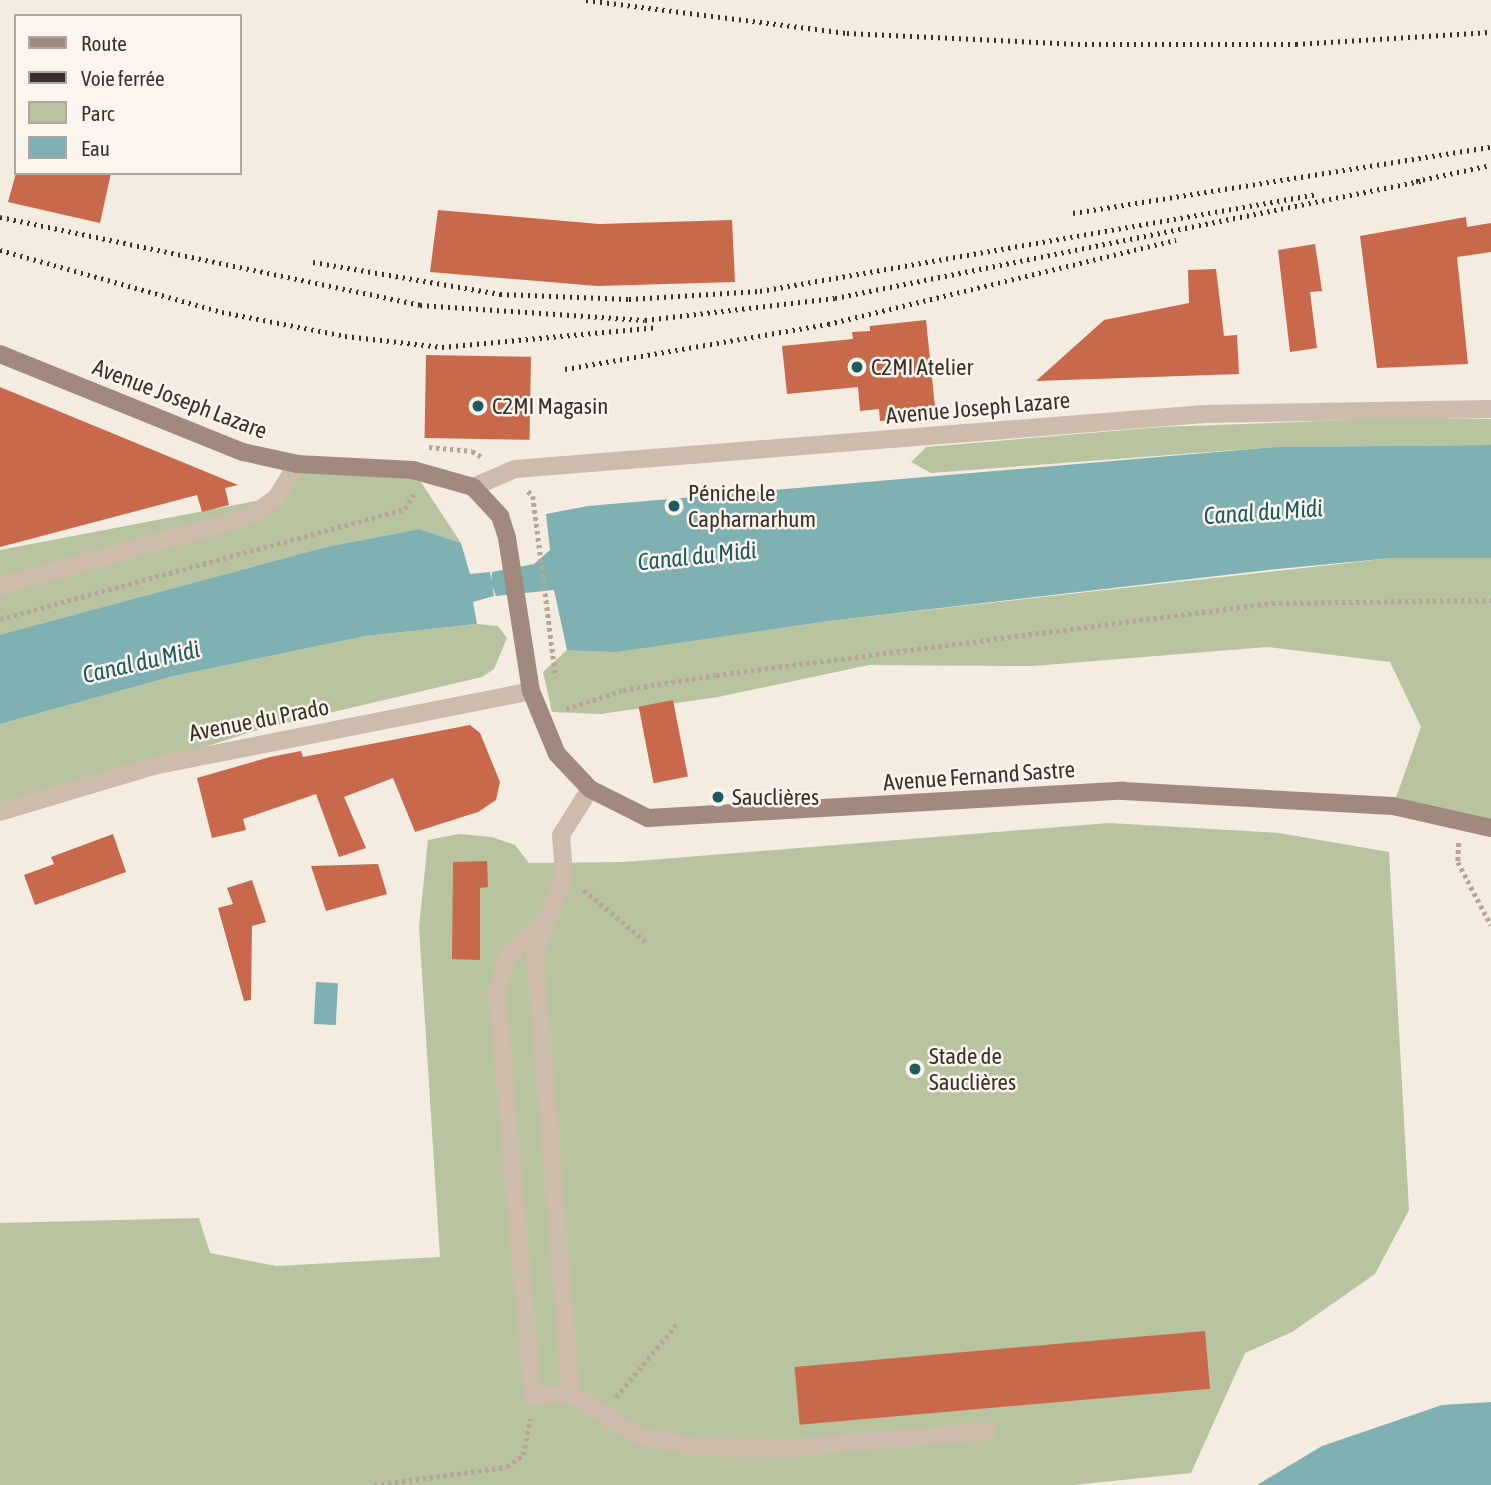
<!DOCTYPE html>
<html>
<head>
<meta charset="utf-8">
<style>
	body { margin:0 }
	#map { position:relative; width:1491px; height:1485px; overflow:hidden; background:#f4ebe1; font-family:"Asap Condensed",sans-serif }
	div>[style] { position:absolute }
	.green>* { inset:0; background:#b8c4a0 }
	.water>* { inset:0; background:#7fb0b2; transform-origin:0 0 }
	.building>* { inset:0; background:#c8694b; transform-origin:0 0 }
	.path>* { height:4.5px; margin-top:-2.25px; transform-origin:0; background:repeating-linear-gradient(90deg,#b9a596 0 3.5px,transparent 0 7px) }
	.service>* { height:18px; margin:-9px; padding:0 9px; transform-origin:9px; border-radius:9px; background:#cdbbac }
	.minor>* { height:18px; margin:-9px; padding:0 9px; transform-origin:9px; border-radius:9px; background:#cdbbac }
	.secondary>* { height:18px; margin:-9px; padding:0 9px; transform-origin:9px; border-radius:9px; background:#a18a7d }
	.rail>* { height:5px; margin-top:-2.5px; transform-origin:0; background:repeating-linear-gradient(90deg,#3b302b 0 2px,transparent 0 7px) }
	.dots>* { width:19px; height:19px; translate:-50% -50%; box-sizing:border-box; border:4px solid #fbf5ee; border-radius:50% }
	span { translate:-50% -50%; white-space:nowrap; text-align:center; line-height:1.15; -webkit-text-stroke:5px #fbf5ee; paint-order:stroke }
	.poi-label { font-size:23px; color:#3b302b }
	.left { translate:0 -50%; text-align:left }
	.street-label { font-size:23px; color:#3b302b }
	.water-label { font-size:24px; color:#1f5a5e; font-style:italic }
	.legend { position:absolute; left:14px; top:14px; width:228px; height:161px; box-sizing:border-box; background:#fbf5ee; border:2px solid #aea6a0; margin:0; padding:9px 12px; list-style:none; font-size:21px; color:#3b302b }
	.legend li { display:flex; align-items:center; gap:14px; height:35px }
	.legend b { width:35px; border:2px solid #aea6a0 }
</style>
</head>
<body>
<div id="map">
	<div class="green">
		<div style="clip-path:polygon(1405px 418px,1491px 419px,1491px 445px,1275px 447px,931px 473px,911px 462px,926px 447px,1161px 427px)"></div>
		<div style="clip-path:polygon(297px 464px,413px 470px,461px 543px,419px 529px,326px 547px,0 636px,0 550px,277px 497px)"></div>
		<div style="clip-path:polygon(1392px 558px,1491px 558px,1491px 828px,1393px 806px,1421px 727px,1390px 662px,1267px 647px,1033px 666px,869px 665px,718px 697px,601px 714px,552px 712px,543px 672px,567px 650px,640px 648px,829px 621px)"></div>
		<div style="clip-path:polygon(477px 624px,498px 626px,507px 638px,494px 669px,482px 677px,261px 729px,0 812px,0 724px,174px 676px,366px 636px)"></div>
		<div style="clip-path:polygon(1109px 823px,1279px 833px,1389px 852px,1409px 1210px,1375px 1274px,1292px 1332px,1245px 1353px,1191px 1473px,1073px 1485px,0 1485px,0 1223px,199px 1218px,210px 1253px,276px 1266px,440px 1257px,419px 927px,428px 840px,459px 834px,492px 837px,515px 845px,529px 863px,624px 862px)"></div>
	</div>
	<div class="water">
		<div style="clip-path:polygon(1491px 445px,1491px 558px,1392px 558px,1268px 570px,829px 621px,616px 652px,567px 650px,554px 590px,496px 596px,491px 583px,492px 572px,534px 564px,550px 550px,546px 514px,588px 506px,1275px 447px)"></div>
		<div style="clip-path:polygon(419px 529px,461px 543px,470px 574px,490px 572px,494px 596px,473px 602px,477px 624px,366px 636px,174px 676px,0 724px,0 635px,326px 547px)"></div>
		<div style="left:316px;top:982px;width:22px;height:42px;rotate:3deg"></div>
		<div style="clip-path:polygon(1491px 1402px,1491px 1485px,1257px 1485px,1322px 1446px,1442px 1405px)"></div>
	</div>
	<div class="building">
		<div style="clip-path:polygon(16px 173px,111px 173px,100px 223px,8px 202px)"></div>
		<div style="clip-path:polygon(438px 210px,599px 224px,732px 220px,735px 282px,597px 286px,430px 272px)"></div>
		<div style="clip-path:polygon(1466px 217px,1467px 227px,1491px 223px,1491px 252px,1457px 257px,1468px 364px,1377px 368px,1360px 236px)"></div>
		<div style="clip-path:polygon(1315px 244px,1322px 291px,1310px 292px,1317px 348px,1290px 352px,1278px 250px)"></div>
		<div style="clip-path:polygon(1216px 269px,1224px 336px,1237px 335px,1239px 374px,1036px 381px,1104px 320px,1189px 303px,1188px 270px)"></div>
		<div style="clip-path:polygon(926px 320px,936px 417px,880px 421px,879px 409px,860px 411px,858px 387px,787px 394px,782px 346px,853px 339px,852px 332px,870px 331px,870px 326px)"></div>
		<div style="left:426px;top:355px;width:105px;height:83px;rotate:1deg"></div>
		<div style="clip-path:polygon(0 387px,238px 485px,225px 488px,229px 505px,202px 512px,197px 495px,0 547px)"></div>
		<div style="left:673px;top:700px;width:78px;height:35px;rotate:79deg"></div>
		<div style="clip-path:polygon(470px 725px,480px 733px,500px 782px,496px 800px,478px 812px,415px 832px,393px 778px,344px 797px,366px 848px,339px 857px,316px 794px,243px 819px,246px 830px,212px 838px,197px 778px,270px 757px,301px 751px,303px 757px)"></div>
		<div style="clip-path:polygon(113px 834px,126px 872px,35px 905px,24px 875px,54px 864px,51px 857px)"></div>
		<div style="clip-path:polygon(487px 861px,488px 887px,480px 888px,480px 960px,452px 959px,453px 862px)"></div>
		<div style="clip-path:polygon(378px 864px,387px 894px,326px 911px,311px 866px)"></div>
		<div style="clip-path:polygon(252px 880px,266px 922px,252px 926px,251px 1000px,244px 1001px,218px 908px,233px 904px,227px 888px)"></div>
		<div style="left:1205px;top:1331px;width:58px;height:412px;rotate:85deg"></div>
	</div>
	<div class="path">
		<div style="left:429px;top:447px;width:43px;rotate:5.3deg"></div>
		<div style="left:472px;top:451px;width:12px;rotate:31deg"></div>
		<div style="left:528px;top:491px;width:7px;rotate:45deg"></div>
		<div style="left:533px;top:496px;width:183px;rotate:82.8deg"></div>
		<div style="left:0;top:619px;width:420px;rotate:-15.2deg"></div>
		<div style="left:405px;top:509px;width:17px;rotate:-59deg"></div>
		<div style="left:566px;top:709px;width:60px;rotate:-18.4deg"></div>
		<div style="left:623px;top:690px;width:94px;rotate:-9.2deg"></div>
		<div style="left:716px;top:675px;width:561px;rotate:-7.38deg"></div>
		<div style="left:1272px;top:603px;width:219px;rotate:-0.8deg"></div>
		<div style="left:1459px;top:843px;width:19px;rotate:93deg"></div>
		<div style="left:1458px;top:862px;width:71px;rotate:62.4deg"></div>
		<div style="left:584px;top:890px;width:81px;rotate:40deg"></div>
		<div style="left:616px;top:1397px;width:94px;rotate:-50.2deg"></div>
		<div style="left:374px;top:1485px;width:134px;rotate:-7.7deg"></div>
		<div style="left:507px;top:1467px;width:20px;rotate:-37deg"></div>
		<div style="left:523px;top:1455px;width:37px;rotate:-79deg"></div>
	</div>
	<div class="service">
		<div style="left:0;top:586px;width:261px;rotate:-15.6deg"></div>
		<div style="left:251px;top:516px;width:32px;rotate:-36deg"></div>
		<div style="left:277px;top:497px;width:39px;rotate:-59deg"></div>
		<div style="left:590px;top:789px;width:54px;rotate:122.2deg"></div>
		<div style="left:561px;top:835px;width:40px;rotate:85.7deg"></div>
		<div style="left:564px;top:875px;width:85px;rotate:109.9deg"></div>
		<div style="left:535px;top:955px;width:440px;rotate:85.3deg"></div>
		<div style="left:571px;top:1394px;width:77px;rotate:32.2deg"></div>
		<div style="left:636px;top:1435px;width:59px;rotate:11.7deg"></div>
		<div style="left:694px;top:1447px;width:98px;rotate:0.6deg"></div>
		<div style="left:792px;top:1448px;width:196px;rotate:-5deg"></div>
		<div style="left:544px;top:921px;width:52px;rotate:135.8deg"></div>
		<div style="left:507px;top:957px;width:37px;rotate:106deg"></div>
		<div style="left:497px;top:993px;width:406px;rotate:84.9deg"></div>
		<div style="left:533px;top:1397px;width:38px;rotate:-5deg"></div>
	</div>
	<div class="minor">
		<div style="left:473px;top:487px;width:46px;rotate:-23.2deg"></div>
		<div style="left:515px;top:469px;width:692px;rotate:-4.56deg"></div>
		<div style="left:1205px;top:414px;width:286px;rotate:-1deg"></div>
		<div style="left:0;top:812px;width:160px;rotate:-16.7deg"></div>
		<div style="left:153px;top:766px;width:385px;rotate:-11.2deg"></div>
	</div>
	<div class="secondary">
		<div style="left:0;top:354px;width:262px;rotate:22deg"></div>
		<div style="left:243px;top:452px;width:55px;rotate:12.5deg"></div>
		<div style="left:297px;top:464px;width:116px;rotate:3deg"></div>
		<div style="left:413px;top:470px;width:62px;rotate:15.8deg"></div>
		<div style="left:473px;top:487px;width:40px;rotate:47deg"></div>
		<div style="left:500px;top:516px;width:23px;rotate:72deg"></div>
		<div style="left:507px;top:538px;width:155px;rotate:81.1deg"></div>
		<div style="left:531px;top:691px;width:68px;rotate:67.6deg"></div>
		<div style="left:557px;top:754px;width:48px;rotate:46.7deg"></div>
		<div style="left:590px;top:789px;width:65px;rotate:26.6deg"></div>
		<div style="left:648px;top:818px;width:476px;rotate:-3.3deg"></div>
		<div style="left:1123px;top:791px;width:270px;rotate:3.2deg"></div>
		<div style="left:1393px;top:806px;width:100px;rotate:12.7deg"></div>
	</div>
	<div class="rail">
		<div style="left:586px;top:0;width:263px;rotate:7.2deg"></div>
		<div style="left:847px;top:33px;width:231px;rotate:2.7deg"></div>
		<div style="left:1078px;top:44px;width:218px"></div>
		<div style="left:1296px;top:44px;width:195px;rotate:-3.5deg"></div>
		<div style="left:1416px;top:181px;width:77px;rotate:-12deg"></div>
		<div style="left:1073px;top:213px;width:423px;rotate:-9deg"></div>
		<div style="left:0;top:217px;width:429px;rotate:11.8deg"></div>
		<div style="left:420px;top:305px;width:225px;rotate:3.8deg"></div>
		<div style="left:645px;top:320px;width:191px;rotate:-6.6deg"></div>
		<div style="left:835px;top:298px;width:602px;rotate:-11.31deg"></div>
		<div style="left:0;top:250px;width:230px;rotate:15.6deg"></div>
		<div style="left:222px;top:312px;width:125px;rotate:11deg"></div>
		<div style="left:345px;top:336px;width:98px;rotate:6.5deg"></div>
		<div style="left:442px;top:347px;width:215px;rotate:-5.3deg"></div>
		<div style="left:313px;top:262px;width:190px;rotate:9.7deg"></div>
		<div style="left:500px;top:294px;width:129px;rotate:2.2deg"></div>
		<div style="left:629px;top:299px;width:131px;rotate:-3.5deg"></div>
		<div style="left:760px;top:291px;width:566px;rotate:-9.86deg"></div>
		<div style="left:565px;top:369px;width:267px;rotate:-9.7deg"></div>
		<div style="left:828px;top:324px;width:358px;rotate:-13.6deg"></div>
	</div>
	<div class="dots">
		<div style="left:857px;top:367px;background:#1f5a5e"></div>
		<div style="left:478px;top:406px;background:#1f5a5e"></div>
		<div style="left:674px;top:506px;background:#1f5a5e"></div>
		<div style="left:718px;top:797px;background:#1f5a5e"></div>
		<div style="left:915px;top:1069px;background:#1f5a5e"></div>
	</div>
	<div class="poi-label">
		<span class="left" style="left:871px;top:367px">C2MI Atelier</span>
		<span class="left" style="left:492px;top:406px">C2MI Magasin</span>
		<span class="left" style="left:688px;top:506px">Péniche le<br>Capharnarhum</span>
		<span class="left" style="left:732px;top:797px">Sauclières</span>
		<span class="left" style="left:929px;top:1069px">Stade de<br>Sauclières</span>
	</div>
	<div class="street-label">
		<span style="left:180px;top:399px;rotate:21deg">Avenue Joseph Lazare</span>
		<span style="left:978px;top:408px;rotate:-5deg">Avenue Joseph Lazare</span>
		<span style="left:259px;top:720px;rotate:-11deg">Avenue du Prado</span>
		<span style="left:979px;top:776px;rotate:-4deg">Avenue Fernand Sastre</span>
	</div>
	<div class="water-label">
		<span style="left:1263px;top:512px;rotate:-4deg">Canal du Midi</span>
		<span style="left:697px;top:556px;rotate:-6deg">Canal du Midi</span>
		<span style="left:141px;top:662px;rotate:-13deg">Canal du Midi</span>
	</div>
	<ul class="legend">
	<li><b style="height:9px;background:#a18a7d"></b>Route</li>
	<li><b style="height:9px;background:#3b302b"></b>Voie ferrée</li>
	<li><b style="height:19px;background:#b8c4a0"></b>Parc</li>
	<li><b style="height:19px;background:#7fb0b2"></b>Eau</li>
	</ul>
</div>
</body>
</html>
